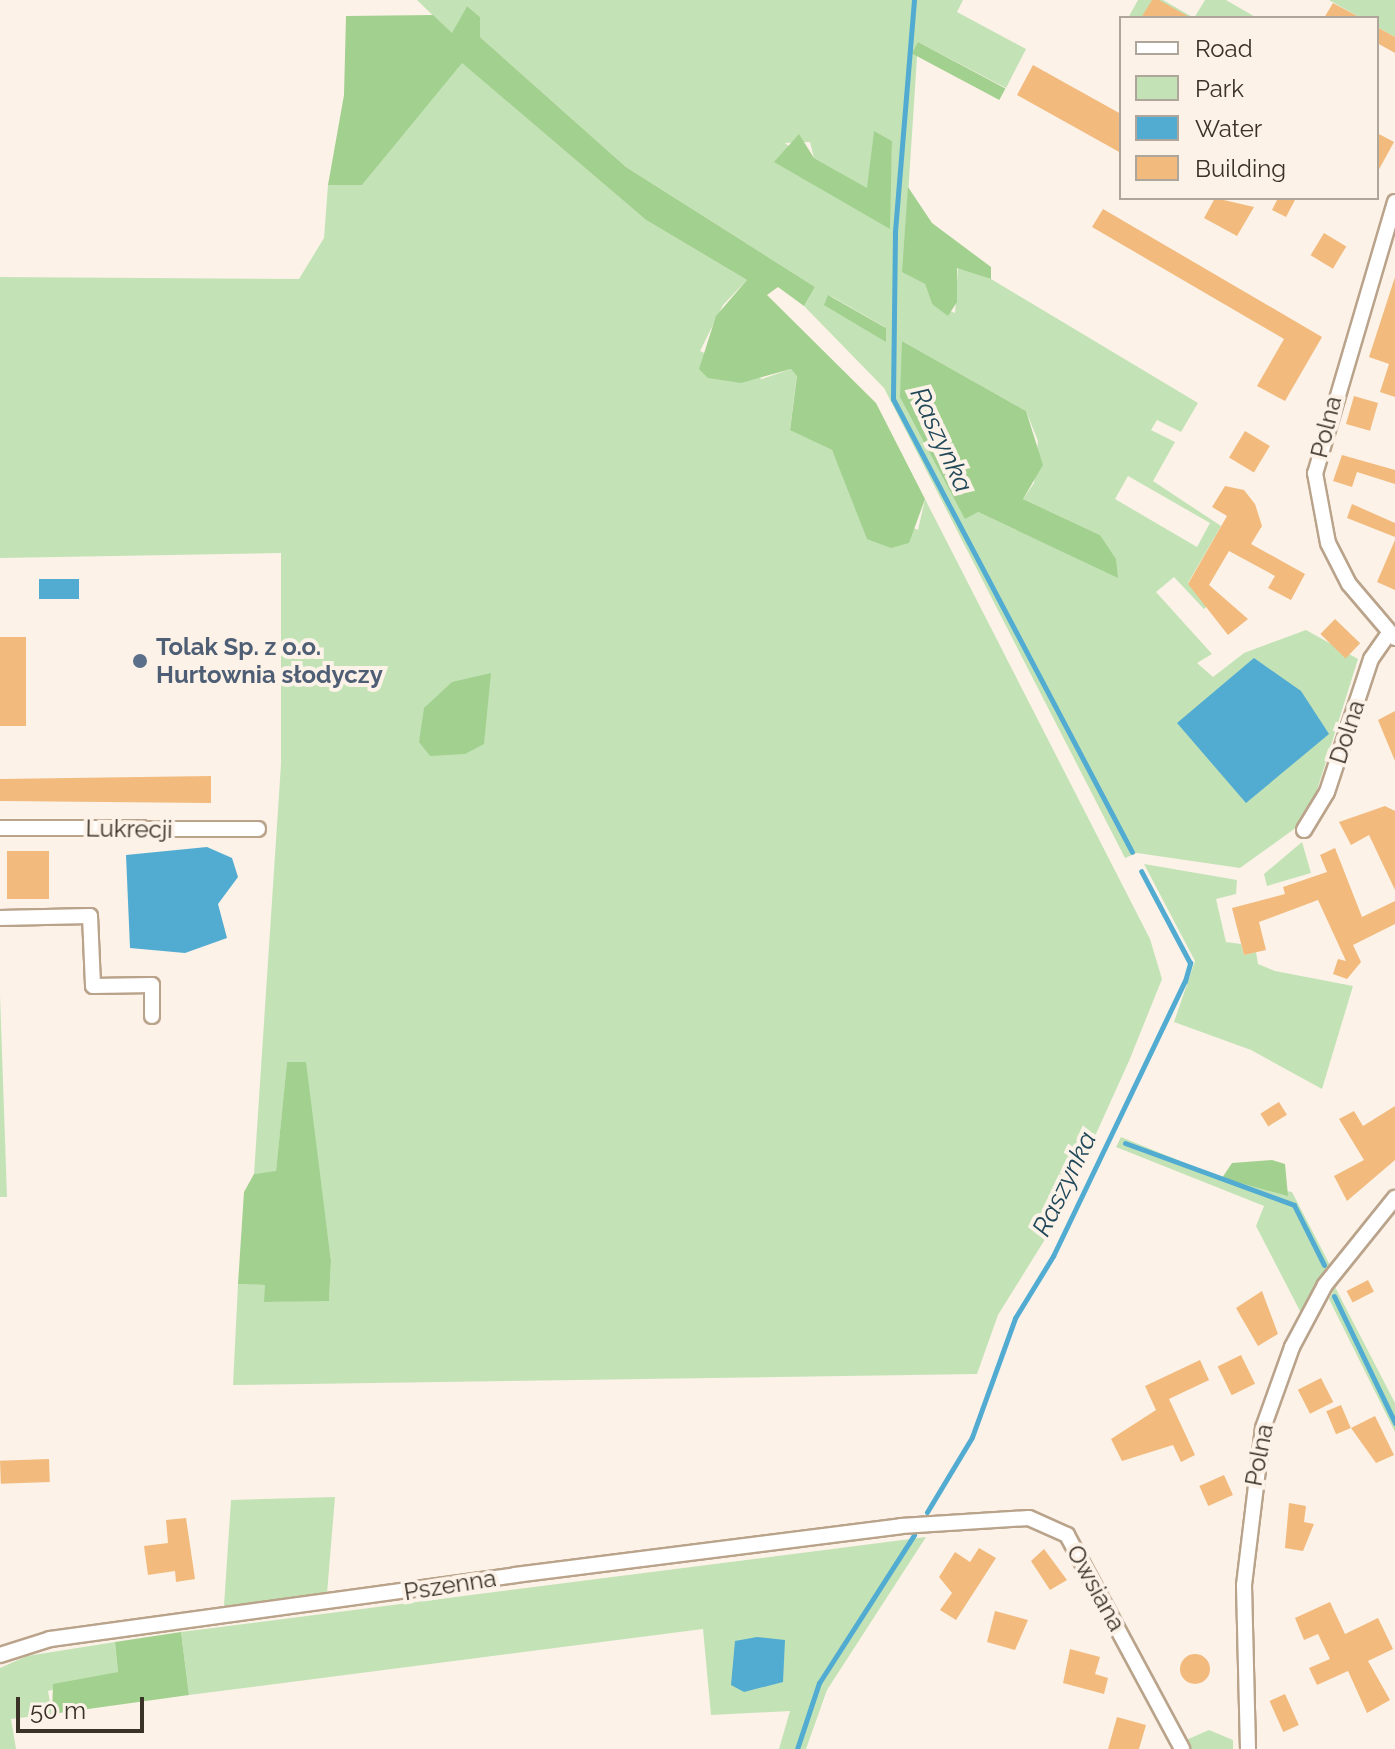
<!DOCTYPE html>
<html>
<head>
<meta charset="utf-8">
<style>
	body { margin:0 }
	#map { position:relative; width:1395px; height:1749px; overflow:hidden; background:#fcf2e8; font-family:Raleway,sans-serif }
	div>[style] { position:absolute }
	.green>* { inset:0; background:#c3e3b7 }
	.forest>* { inset:0; background:#a2d08f; transform-origin:0 0 }
	.water>* { inset:0; background:#52abd1; transform-origin:0 0 }
	.stream>* { height:5px; margin:-2.5px; padding:0 2.5px; transform-origin:2.5px; border-radius:2.5px; background:#52abd1 }
	.building>* { inset:0; background:#f2bb7d; transform-origin:0 0 }
	.round { border-radius:50% }
	.roads { filter:drop-shadow(2px 0 #baa38b) drop-shadow(-2px 0 #baa38b) drop-shadow(0 2px #baa38b) drop-shadow(0 -2px #baa38b) }
	.minor>* { height:14px; margin:-7px; padding:0 7px; transform-origin:7px; border-radius:7px; background:#fff }
	.dots>* { width:22px; height:22px; translate:-50% -50%; box-sizing:border-box; border:4px solid #fcf2e8; border-radius:50% }
	span { translate:-50% -50%; white-space:nowrap; text-align:center; line-height:1.15; -webkit-text-stroke:8px #fcf2e8; paint-order:stroke }
	.street-label { font-size:24px; color:#3a3127 }
	.service-label { font-size:24px; color:#4e5e75; font-weight:700 }
	.left { translate:0 -50%; text-align:left }
	.water-label { font-size:26px; color:#214859; font-style:italic }
	.legend { position:absolute; left:1119px; top:16px; width:260px; height:184px; box-sizing:border-box; background:#fcf2e8; border:2px solid #aea59b; margin:0; padding:10px 14px; list-style:none; font-size:24px; color:#3a3127 }
	.legend li { display:flex; align-items:center; gap:16px; height:40px }
	.legend b { width:40px; border:2px solid #aea59b }
	.scale { position:absolute; left:16px; top:1697px; width:128px; height:36px; box-sizing:border-box; border:4px solid #3a3127; border-top:0; padding-left:10px; font-size:24px; line-height:28px; white-space:nowrap; color:#3a3127; -webkit-text-stroke:6px #fcf2e8; paint-order:stroke }
</style>
</head>
<body>
<div id="map">
	<div class="green">
		<div style="clip-path:polygon(evenodd,417px 0,963px 0,957px 12px,1026px 49px,1006px 88px,918px 42px,903px 272px,925px 284px,932px 304px,955px 313px,958px 267px,991px 279px,1198px 403px,1181px 432px,1157px 420px,1151px 430px,1175px 442px,1153px 481px,1221px 526px,1188px 583px,1209px 604px,1204px 609px,1174px 577px,1156px 592px,1212px 654px,1197px 663px,1213px 677px,1244px 653px,1306px 630px,1358px 659px,1308px 819px,1240px 868px,1137px 853px,1125px 858px,884px 388px,804px 306px,815px 287px,626px 167px,480px 37px,480px 17px,467px 6px,452px 34px,417px 0,874px 132px,892px 141px,889px 228px,785px 143px,810px 142px,814px 158px,868px 189px,874px 132px,417px 0,829px 295px,885px 327px,886px 341px,829px 295px,417px 0,902px 341px,1026px 411px,1038px 441px,1034px 483px,1023px 499px,1100px 535px,1117px 577px,978px 512px,902px 341px,417px 0,1128px 476px,1210px 523px,1197px 547px,1115px 499px,1128px 476px)"></div>
		<div style="clip-path:polygon(1138px 0,1163px 0,1194px 18px,1205px 0,1226px 0,1257px 18px,1128px 18px)"></div>
		<div style="clip-path:polygon(1329px 0,1395px 0,1395px 37px,1377px 27px,1377px 18px,1361px 18px)"></div>
		<div style="clip-path:polygon(461px 62px,646px 220px,747px 280px,723px 305px,700px 351px,762px 379px,791px 369px,797px 375px,790px 429px,832px 450px,853px 501px,918px 530px,925px 499px,1150px 939px,1162px 979px,1129px 1061px,1057px 1220px,998px 1315px,977px 1374px,233px 1385px,238px 1284px,265px 1285px,265px 1302px,329px 1300px,331px 1261px,305px 1062px,287px 1063px,276px 1172px,254px 1174px,281px 764px,281px 553px,0 558px,0 277px,299px 279px,324px 238px,328px 185px,362px 185px)"></div>
		<div style="clip-path:polygon(1302px 842px,1311px 873px,1267px 886px,1264px 874px)"></div>
		<div style="clip-path:polygon(1144px 864px,1237px 880px,1236px 894px,1216px 899px,1226px 942px,1241px 944px,1244px 955px,1256px 952px,1258px 964px,1275px 971px,1353px 986px,1322px 1089px,1251px 1050px,1174px 1022px,1195px 961px)"></div>
		<div style="clip-path:polygon(0 995px,7px 1197px,0 1197px)"></div>
		<div style="clip-path:polygon(1121px 1137px,1222px 1178px,1292px 1192px,1331px 1267px,1301px 1313px,1256px 1226px,1264px 1206px,1116px 1147px)"></div>
		<div style="clip-path:polygon(1335px 1287px,1395px 1403px,1395px 1432px,1329px 1299px)"></div>
		<div style="clip-path:polygon(335px 1497px,327px 1594px,224px 1606px,231px 1500px)"></div>
		<div style="clip-path:polygon(926px 1537px,827px 1690px,806px 1749px,779px 1749px,790px 1711px,711px 1715px,703px 1629px,189px 1695px,181px 1632px)"></div>
		<div style="clip-path:polygon(115px 1642px,118px 1672px,48px 1691px,52px 1714px,11px 1719px,16px 1749px,0 1749px,0 1668px,27px 1656px)"></div>
		<div style="clip-path:polygon(1209px 1730px,1233px 1740px,1233px 1749px,1191px 1749px,1186px 1740px)"></div>
	</div>
	<div class="forest">
		<div style="clip-path:polygon(467px 6px,480px 17px,480px 37px,626px 167px,815px 287px,804px 306px,778px 287px,767px 295px,876px 403px,925px 499px,909px 543px,891px 548px,867px 539px,832px 450px,790px 430px,797px 376px,791px 369px,741px 383px,708px 378px,699px 369px,716px 316px,747px 280px,646px 220px,462px 63px,362px 185px,328px 185px,344px 95px,346px 16px,433px 15px,452px 33px)"></div>
		<div style="left:918px;top:42px;width:99px;height:13px;rotate:28deg"></div>
		<div style="clip-path:polygon(874px 131px,892px 141px,890px 229px,774px 162px,799px 134px,814px 158px,867px 188px)"></div>
		<div style="clip-path:polygon(908px 187px,932px 223px,991px 267px,991px 279px,957px 268px,957px 302px,948px 316px,932px 304px,925px 284px,902px 272px)"></div>
		<div style="clip-path:polygon(828px 295px,886px 328px,886px 342px,824px 305px)"></div>
		<div style="clip-path:polygon(902px 341px,1026px 411px,1043px 465px,1023px 499px,1100px 535px,1116px 559px,1118px 578px,978px 512px,965px 519px,900px 397px)"></div>
		<div style="clip-path:polygon(491px 673px,484px 744px,465px 754px,430px 756px,419px 742px,424px 708px,452px 682px)"></div>
		<div style="clip-path:polygon(287px 1062px,306px 1062px,331px 1261px,329px 1301px,264px 1302px,265px 1285px,238px 1284px,244px 1192px,254px 1174px,276px 1171px)"></div>
		<div style="clip-path:polygon(1272px 1160px,1285px 1164px,1288px 1196px,1222px 1178px,1232px 1163px)"></div>
		<div style="clip-path:polygon(181px 1632px,189px 1695px,52px 1714px,53px 1684px,118px 1672px,115px 1642px)"></div>
	</div>
	<div class="water">
		<div style="left:79px;top:579px;width:20px;height:40px;rotate:90deg"></div>
		<div style="clip-path:polygon(1254px 658px,1301px 691px,1329px 734px,1246px 803px,1177px 723px)"></div>
		<div style="clip-path:polygon(207px 847px,232px 858px,238px 877px,218px 904px,227px 938px,185px 953px,130px 948px,126px 855px)"></div>
		<div style="clip-path:polygon(757px 1637px,785px 1640px,783px 1682px,744px 1692px,731px 1685px,735px 1641px)"></div>
	</div>
	<div class="stream">
		<div style="left:914px;top:0;width:234px;rotate:94.7deg"></div>
		<div style="left:895px;top:233px;width:166px;rotate:90.7deg"></div>
		<div style="left:893px;top:399px;width:512px;rotate:62.18deg"></div>
		<div style="left:1125px;top:1143px;width:180px;rotate:20.1deg"></div>
		<div style="left:1294px;top:1205px;width:67px;rotate:63.4deg"></div>
		<div style="left:1334px;top:1296px;width:141px;rotate:64.3deg"></div>
		<div style="left:927px;top:1512px;width:87px;rotate:-59deg"></div>
		<div style="left:972px;top:1437px;width:127px;rotate:-70.1deg"></div>
		<div style="left:1015px;top:1318px;width:73px;rotate:-58.5deg"></div>
		<div style="left:1053px;top:1256px;width:305px;rotate:-64.4deg"></div>
		<div style="left:1185px;top:981px;width:19px;rotate:-74deg"></div>
		<div style="left:1190px;top:963px;width:104px;rotate:-118deg"></div>
		<div style="left:797px;top:1749px;width:70px;rotate:-71.6deg"></div>
		<div style="left:819px;top:1683px;width:176px;rotate:-57.3deg"></div>
	</div>
	<div class="building">
		<div style="clip-path:polygon(1152px 0,1159px 0,1191px 18px,1141px 18px)"></div>
		<div style="clip-path:polygon(1333px 3px,1361px 18px,1324px 18px)"></div>
		<div style="clip-path:polygon(1377px 27px,1395px 37px,1395px 53px,1377px 43px)"></div>
		<div style="clip-path:polygon(1033px 65px,1121px 114px,1121px 153px,1017px 95px)"></div>
		<div style="clip-path:polygon(1377px 133px,1394px 142px,1377px 173px)"></div>
		<div style="clip-path:polygon(1215px 198px,1254px 207px,1237px 236px,1204px 218px)"></div>
		<div style="clip-path:polygon(1278px 198px,1296px 198px,1286px 217px,1272px 210px)"></div>
		<div style="clip-path:polygon(1103px 209px,1322px 337px,1285px 401px,1257px 386px,1284px 339px,1092px 227px)"></div>
		<div style="left:1324px;top:233px;width:26px;height:26px;rotate:31deg"></div>
		<div style="clip-path:polygon(1395px 277px,1395px 397px,1380px 392px,1389px 364px,1369px 357px)"></div>
		<div style="left:1354px;top:396px;width:25px;height:29px;rotate:16deg"></div>
		<div style="left:1245px;top:431px;width:29px;height:31px;rotate:31deg"></div>
		<div style="clip-path:polygon(1342px 455px,1395px 470px,1395px 484px,1357px 472px,1352px 487px,1333px 481px)"></div>
		<div style="clip-path:polygon(1225px 486px,1244px 490px,1255px 504px,1262px 526px,1251px 544px,1305px 574px,1291px 600px,1268px 588px,1275px 576px,1229px 551px,1209px 585px,1248px 619px,1228px 635px,1188px 584px,1227px 516px,1212px 507px)"></div>
		<div style="clip-path:polygon(1352px 504px,1395px 523px,1395px 537px,1347px 518px)"></div>
		<div style="clip-path:polygon(1395px 540px,1395px 590px,1377px 582px)"></div>
		<div style="left:1335px;top:619px;width:35px;height:21px;rotate:44deg"></div>
		<div style="left:0;top:637px;width:26px;height:89px"></div>
		<div style="clip-path:polygon(1395px 711px,1395px 761px,1378px 720px)"></div>
		<div style="clip-path:polygon(211px 776px,211px 803px,0 801px,0 779px)"></div>
		<div style="clip-path:polygon(1385px 806px,1395px 811px,1395px 890px,1369px 835px,1351px 845px,1339px 822px)"></div>
		<div style="clip-path:polygon(1335px 848px,1362px 917px,1395px 901px,1395px 924px,1353px 945px,1361px 962px,1347px 979px,1333px 974px,1338px 959px,1346px 961px,1318px 900px,1259px 922px,1266px 950px,1244px 955px,1232px 908px,1285px 894px,1283px 887px,1327px 872px,1320px 855px)"></div>
		<div style="left:7px;top:851px;width:42px;height:48px"></div>
		<div style="left:1279px;top:1102px;width:15px;height:22px;rotate:58deg"></div>
		<div style="clip-path:polygon(1395px 1106px,1395px 1160px,1347px 1201px,1334px 1176px,1364px 1160px,1339px 1119px,1354px 1111px,1363px 1126px)"></div>
		<div style="left:1368px;top:1280px;width:13px;height:24px;rotate:63deg"></div>
		<div style="clip-path:polygon(1262px 1291px,1278px 1334px,1258px 1346px,1236px 1308px)"></div>
		<div style="left:1241px;top:1355px;width:32px;height:26px;rotate:64deg"></div>
		<div style="clip-path:polygon(1200px 1360px,1209px 1380px,1169px 1399px,1195px 1455px,1181px 1462px,1173px 1445px,1122px 1461px,1111px 1439px,1156px 1410px,1145px 1386px)"></div>
		<div style="left:1321px;top:1378px;width:27px;height:26px;rotate:63deg"></div>
		<div style="left:1341px;top:1405px;width:25px;height:16px;rotate:67deg"></div>
		<div style="clip-path:polygon(1375px 1416px,1394px 1455px,1376px 1463px,1351px 1428px)"></div>
		<div style="left:49px;top:1459px;width:23px;height:49px;rotate:88deg"></div>
		<div style="left:1224px;top:1475px;width:22px;height:27px;rotate:66deg"></div>
		<div style="clip-path:polygon(1289px 1503px,1306px 1506px,1304px 1522px,1314px 1524px,1303px 1551px,1285px 1548px)"></div>
		<div style="clip-path:polygon(186px 1518px,195px 1579px,176px 1582px,175px 1571px,148px 1575px,144px 1546px,168px 1543px,166px 1520px)"></div>
		<div style="clip-path:polygon(979px 1548px,996px 1558px,956px 1620px,940px 1610px,952px 1593px,939px 1577px,955px 1552px,970px 1562px)"></div>
		<div style="clip-path:polygon(1044px 1549px,1067px 1580px,1050px 1590px,1031px 1561px)"></div>
		<div style="clip-path:polygon(1330px 1602px,1345px 1634px,1378px 1618px,1393px 1649px,1368px 1661px,1390px 1700px,1367px 1713px,1348px 1671px,1317px 1685px,1309px 1668px,1330px 1659px,1318px 1634px,1304px 1640px,1295px 1618px)"></div>
		<div style="clip-path:polygon(995px 1611px,1028px 1620px,1015px 1650px,987px 1642px)"></div>
		<div style="clip-path:polygon(1070px 1649px,1100px 1657px,1095px 1674px,1108px 1678px,1104px 1694px,1063px 1683px)"></div>
		<div class="round" style="left:1180px;top:1654px;width:30px;height:30px"></div>
		<div style="left:1285px;top:1694px;width:34px;height:17px;rotate:66deg"></div>
		<div style="clip-path:polygon(1117px 1717px,1146px 1725px,1139px 1749px,1108px 1749px)"></div>
	</div>
	<div class="roads">
		<div class="minor">
			<div style="left:1395px;top:202px;width:283px;rotate:106.4deg"></div>
			<div style="left:1315px;top:473px;width:71px;rotate:79.5deg"></div>
			<div style="left:1328px;top:543px;width:46px;rotate:62.9deg"></div>
			<div style="left:1349px;top:584px;width:71px;rotate:49.6deg"></div>
			<div style="left:0;top:828px;width:258px;rotate:0.2deg"></div>
			<div style="left:1304px;top:830px;width:44px;rotate:-58.8deg"></div>
			<div style="left:1327px;top:792px;width:140px;rotate:-71.7deg"></div>
			<div style="left:1371px;top:659px;width:32px;rotate:-55deg"></div>
			<div style="left:0;top:918px;width:90px;rotate:-1.3deg"></div>
			<div style="left:90px;top:916px;width:70px;rotate:87.5deg"></div>
			<div style="left:93px;top:986px;width:59px;rotate:-1deg"></div>
			<div style="left:152px;top:985px;width:31px;rotate:90deg"></div>
			<div style="left:0;top:1655px;width:52px;rotate:-17.7deg"></div>
			<div style="left:50px;top:1639px;width:469px;rotate:-7.8deg"></div>
			<div style="left:515px;top:1575px;width:389px;rotate:-7.2deg"></div>
			<div style="left:901px;top:1526px;width:128px;rotate:-3.6deg"></div>
			<div style="left:1029px;top:1518px;width:42px;rotate:24.1deg"></div>
			<div style="left:1067px;top:1535px;width:243px;rotate:61.7deg"></div>
			<div style="left:1248px;top:1749px;width:164px;rotate:-91.4deg"></div>
			<div style="left:1244px;top:1585px;width:158px;rotate:-83.1deg"></div>
			<div style="left:1263px;top:1428px;width:86px;rotate:-70.3deg"></div>
			<div style="left:1292px;top:1347px;width:70px;rotate:-62deg"></div>
			<div style="left:1325px;top:1285px;width:112px;rotate:-51.2deg"></div>
		</div>
	</div>
	<div class="dots">
		<div style="left:140px;top:661px;background:#5c6f8a"></div>
	</div>
	<div class="street-label">
		<span style="left:1326px;top:427px;rotate:-76deg">Polna</span>
		<span style="left:1347px;top:732px;rotate:-72deg">Dolna</span>
		<span style="left:129px;top:829px;rotate:1deg">Lukrecji</span>
		<span style="left:1259px;top:1455px;rotate:-79deg">Polna</span>
		<span style="left:450px;top:1585px;rotate:-9deg">Pszenna</span>
		<span style="left:1096px;top:1588px;rotate:61deg">Owsiana</span>
	</div>
	<div class="service-label">
		<span class="left" style="left:156px;top:661px">Tolak Sp. z o.o.<br>Hurtownia słodyczy</span>
	</div>
	<div class="water-label">
		<span style="left:941px;top:440px;rotate:65deg">Raszynka</span>
		<span style="left:1065px;top:1184px;rotate:-64deg">Raszynka</span>
	</div>
	<ul class="legend">
	<li><b style="height:10px;background:#fff"></b>Road</li>
	<li><b style="height:22px;background:#c3e3b7"></b>Park</li>
	<li><b style="height:22px;background:#52abd1"></b>Water</li>
	<li><b style="height:22px;background:#f2bb7d"></b>Building</li>
	</ul>
	<div class="scale">50 m</div>
</div>
</body>
</html>
